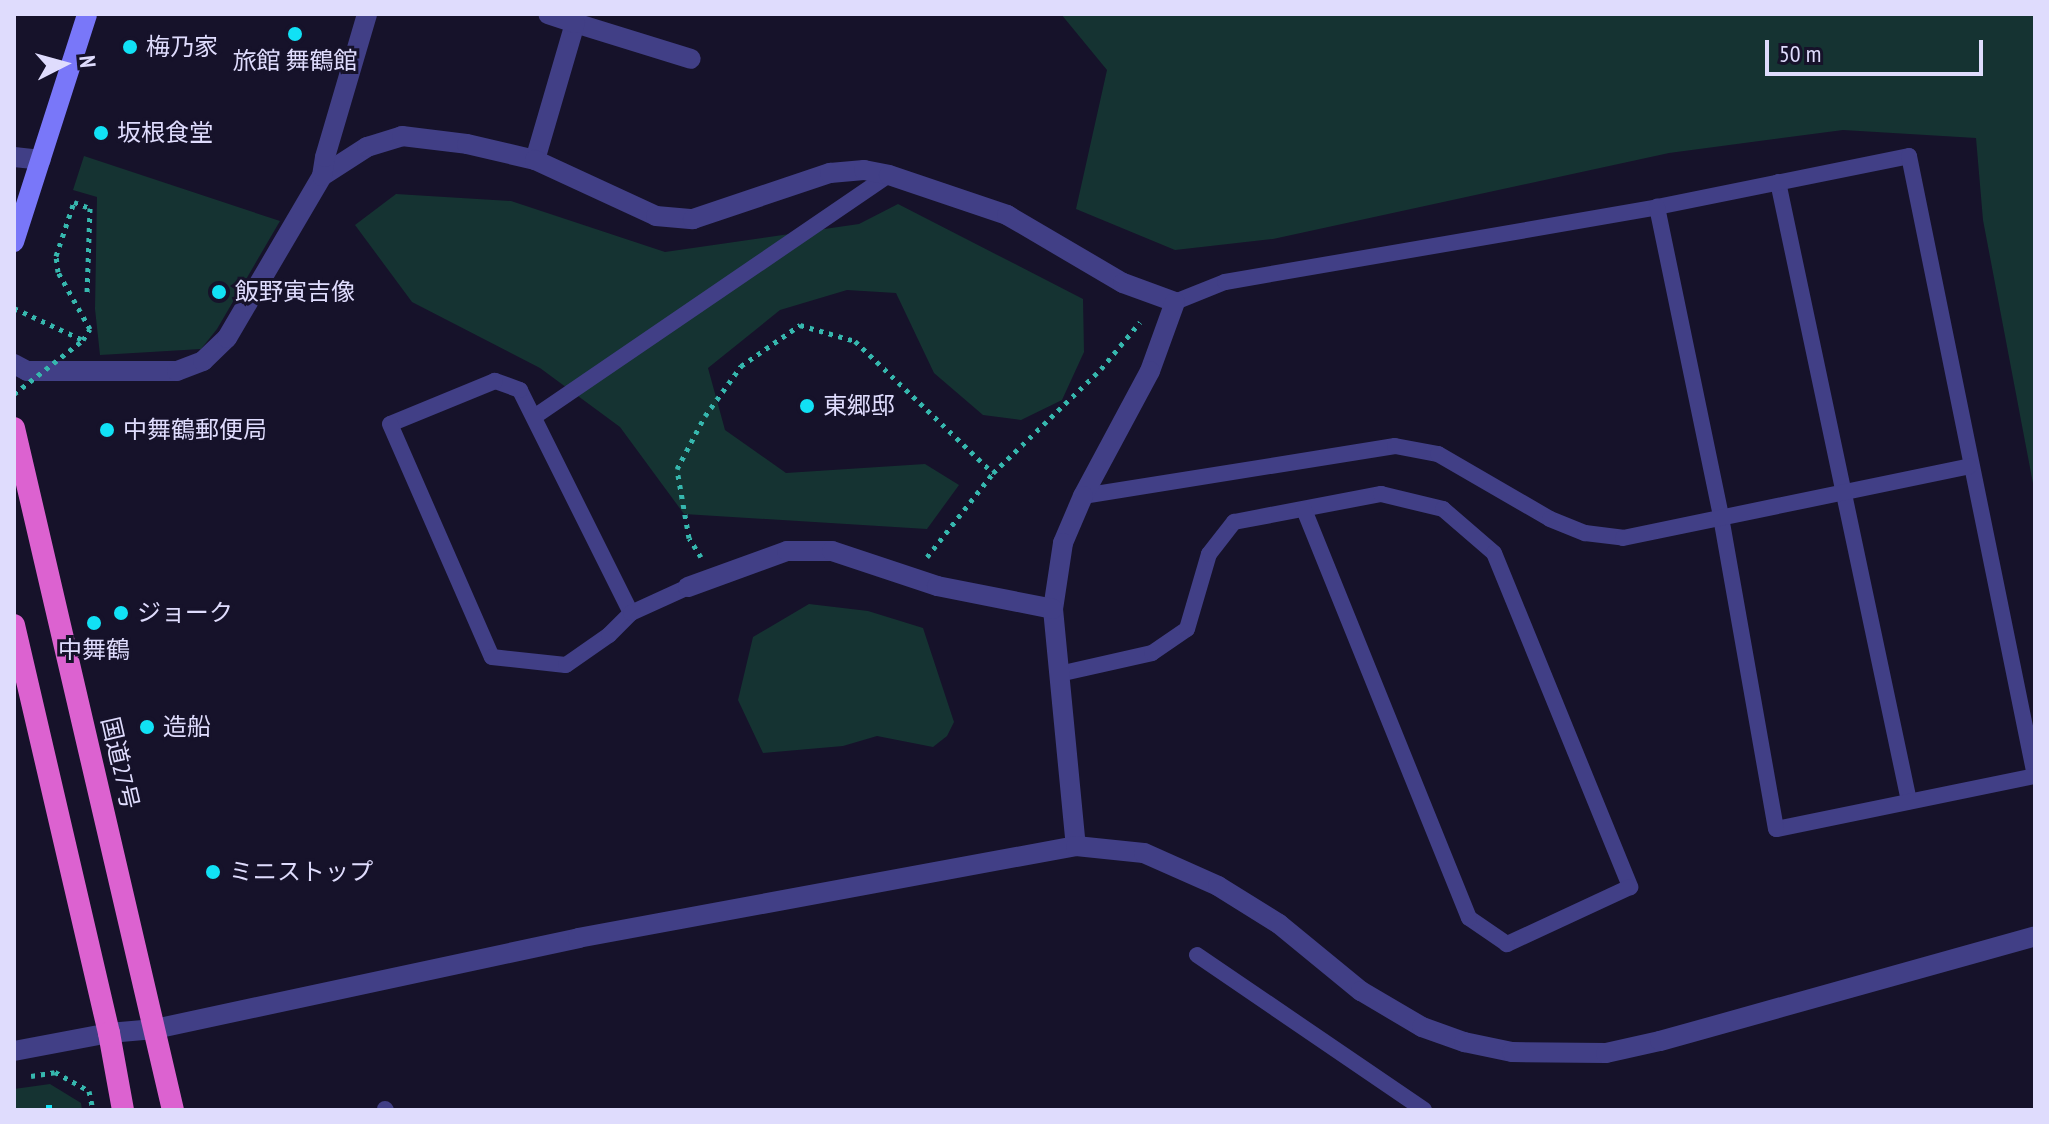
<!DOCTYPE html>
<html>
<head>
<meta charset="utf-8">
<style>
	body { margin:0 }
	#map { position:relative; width:2049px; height:1124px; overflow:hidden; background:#16122a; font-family:"PT Sans Narrow","Noto Sans JP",sans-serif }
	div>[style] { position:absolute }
	.green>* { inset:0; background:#153332 }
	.path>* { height:5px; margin-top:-2.5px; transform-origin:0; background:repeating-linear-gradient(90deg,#36b7ae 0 4px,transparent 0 10px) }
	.service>* { height:16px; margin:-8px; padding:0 8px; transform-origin:8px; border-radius:8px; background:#413f86 }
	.minor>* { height:20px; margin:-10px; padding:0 10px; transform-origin:10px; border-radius:10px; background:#413f86 }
	.tertiary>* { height:20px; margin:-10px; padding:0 10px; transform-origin:10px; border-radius:10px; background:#413f86 }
	.secondary>* { height:20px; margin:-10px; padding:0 10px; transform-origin:10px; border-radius:10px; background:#7977f9 }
	.trunk>* { height:22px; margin:-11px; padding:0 11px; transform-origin:11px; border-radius:11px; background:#dc62d0 }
	.rail>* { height:6px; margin-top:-3px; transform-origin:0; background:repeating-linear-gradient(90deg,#11e1f5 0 12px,transparent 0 22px) }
	.path-bridge>* { height:5px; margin-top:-2.5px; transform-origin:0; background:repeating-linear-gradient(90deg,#36b7ae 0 4px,transparent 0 10px) }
	.dots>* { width:22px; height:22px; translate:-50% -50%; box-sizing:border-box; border:4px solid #16122a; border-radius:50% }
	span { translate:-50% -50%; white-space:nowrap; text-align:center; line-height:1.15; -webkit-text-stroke:6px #16122a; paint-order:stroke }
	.poi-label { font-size:24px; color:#dfdcfd }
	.left { translate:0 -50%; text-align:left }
	.street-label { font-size:24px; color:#dfdcfd }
	.frame { position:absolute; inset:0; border:16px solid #dfdcfd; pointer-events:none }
	.north { position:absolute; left:24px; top:24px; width:80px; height:80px; -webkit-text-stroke:6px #16122a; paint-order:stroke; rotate:84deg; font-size:22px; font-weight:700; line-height:32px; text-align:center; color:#dfdcfd }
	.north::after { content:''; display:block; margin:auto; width:28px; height:36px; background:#dfdcfd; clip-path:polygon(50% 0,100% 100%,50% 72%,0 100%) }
	.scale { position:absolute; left:1765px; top:40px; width:218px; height:36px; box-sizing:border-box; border:4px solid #dfdcfd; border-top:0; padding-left:10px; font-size:24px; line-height:28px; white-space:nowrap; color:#dfdcfd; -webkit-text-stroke:6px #16122a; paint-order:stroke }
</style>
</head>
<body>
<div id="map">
	<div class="green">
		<div style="clip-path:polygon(1061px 14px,2035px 14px,2035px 494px,1983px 220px,1976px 138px,1843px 130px,1669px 153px,1273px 239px,1175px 250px,1076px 209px,1107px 70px)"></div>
		<div style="clip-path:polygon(84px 156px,280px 221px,217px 329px,201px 349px,100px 355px,95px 309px,97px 197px,73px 190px)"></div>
		<div style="clip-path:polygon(396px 194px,511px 201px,665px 252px,859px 224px,898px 204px,1083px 299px,1084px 352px,1062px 400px,1021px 420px,983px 415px,934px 373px,896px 293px,847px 290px,780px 310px,708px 368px,725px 430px,786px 473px,925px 464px,959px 485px,927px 529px,684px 514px,620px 427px,540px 368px,412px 302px,355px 225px)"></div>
		<div style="clip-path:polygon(809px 604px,868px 611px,923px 628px,954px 722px,947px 736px,933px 747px,877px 736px,843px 746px,763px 753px,738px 700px,753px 637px)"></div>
		<div style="clip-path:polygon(50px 1084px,81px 1103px,82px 1110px,14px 1110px,14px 1089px)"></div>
	</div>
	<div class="path">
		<div style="left:14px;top:308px;width:76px;rotate:24.9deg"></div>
		<div style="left:83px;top:340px;width:13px;rotate:-58deg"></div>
		<div style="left:90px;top:329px;width:65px;rotate:-119.3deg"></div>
		<div style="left:58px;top:272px;width:16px;rotate:-97deg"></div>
		<div style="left:56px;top:256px;width:57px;rotate:-71.6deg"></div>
		<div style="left:74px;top:202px;width:17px;rotate:21deg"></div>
		<div style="left:90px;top:208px;width:87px;rotate:92deg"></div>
		<div style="left:701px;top:557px;width:22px;rotate:-122deg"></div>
		<div style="left:689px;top:538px;width:70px;rotate:-99.9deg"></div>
		<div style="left:677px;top:469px;width:60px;rotate:-62.2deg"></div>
		<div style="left:705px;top:416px;width:62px;rotate:-54.2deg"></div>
		<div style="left:741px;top:366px;width:72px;rotate:-34.8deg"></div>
		<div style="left:800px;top:325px;width:57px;rotate:16.2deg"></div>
		<div style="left:855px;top:341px;width:191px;rotate:43.7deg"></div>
		<div style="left:927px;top:557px;width:107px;rotate:-51.8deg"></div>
		<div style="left:993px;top:473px;width:150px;rotate:-43.9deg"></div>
		<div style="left:1101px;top:369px;width:61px;rotate:-50.3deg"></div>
		<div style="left:31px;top:1076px;width:24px;rotate:-9deg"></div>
		<div style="left:55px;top:1072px;width:39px;rotate:29deg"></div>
		<div style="left:89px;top:1091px;width:19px;rotate:78deg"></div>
	</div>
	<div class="service">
		<div style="left:1778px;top:182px;width:633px;rotate:78.05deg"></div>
		<div style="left:1175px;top:302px;width:54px;rotate:-21.8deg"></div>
		<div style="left:1225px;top:282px;width:438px;rotate:-9.8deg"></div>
		<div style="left:1657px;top:207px;width:257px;rotate:-11.4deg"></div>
		<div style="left:1909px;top:156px;width:633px;rotate:78.51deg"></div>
		<div style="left:2035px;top:776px;width:264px;rotate:168.4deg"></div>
		<div style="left:1776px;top:829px;width:318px;rotate:-100deg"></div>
		<div style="left:1721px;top:516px;width:316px;rotate:-101.7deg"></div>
		<div style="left:534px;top:417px;width:430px;rotate:-34.3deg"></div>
		<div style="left:1083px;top:496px;width:316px;rotate:-9.1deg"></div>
		<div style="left:1395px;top:446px;width:44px;rotate:10.5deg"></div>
		<div style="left:1438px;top:454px;width:129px;rotate:30.1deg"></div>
		<div style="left:1550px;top:519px;width:38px;rotate:22deg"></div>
		<div style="left:1585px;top:533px;width:38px;rotate:7deg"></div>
		<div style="left:1623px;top:538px;width:354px;rotate:-11.7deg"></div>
		<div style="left:631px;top:613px;width:249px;rotate:-116.5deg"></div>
		<div style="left:520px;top:390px;width:27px;rotate:-160deg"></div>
		<div style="left:495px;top:381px;width:113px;rotate:157.7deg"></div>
		<div style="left:390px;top:424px;width:254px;rotate:66.4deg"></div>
		<div style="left:492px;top:657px;width:74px;rotate:6.2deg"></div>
		<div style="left:566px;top:665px;width:52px;rotate:-34.9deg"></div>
		<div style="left:609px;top:635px;width:31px;rotate:-45deg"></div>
		<div style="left:631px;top:613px;width:63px;rotate:-24.5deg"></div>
		<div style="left:1059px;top:674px;width:95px;rotate:-12.7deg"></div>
		<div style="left:1152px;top:653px;width:42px;rotate:-34.4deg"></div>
		<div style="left:1187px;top:629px;width:78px;rotate:-73.7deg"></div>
		<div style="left:1209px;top:554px;width:41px;rotate:-52deg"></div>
		<div style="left:1234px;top:522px;width:150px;rotate:-10.8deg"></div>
		<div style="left:1381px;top:494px;width:64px;rotate:13.6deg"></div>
		<div style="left:1443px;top:509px;width:67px;rotate:40.8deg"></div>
		<div style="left:1494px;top:553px;width:361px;rotate:67.8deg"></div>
		<div style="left:1630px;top:887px;width:136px;rotate:155.1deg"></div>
		<div style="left:1507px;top:944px;width:46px;rotate:-145.6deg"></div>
		<div style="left:1469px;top:918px;width:441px;rotate:-112deg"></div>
		<div style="left:1197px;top:955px;width:275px;rotate:34.3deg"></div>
		<div style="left:385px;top:1109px;width:1px;rotate:45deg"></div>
	</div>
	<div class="minor">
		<div style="left:575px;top:23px;width:121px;rotate:17.2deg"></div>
		<div style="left:14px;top:157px;width:27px;rotate:6deg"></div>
		<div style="left:535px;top:160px;width:143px;rotate:-73.7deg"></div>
		<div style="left:575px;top:23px;width:28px;rotate:-162deg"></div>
		<div style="left:322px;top:176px;width:54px;rotate:-32.8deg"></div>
		<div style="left:367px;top:147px;width:37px;rotate:-17deg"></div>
		<div style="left:402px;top:136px;width:65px;rotate:7deg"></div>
		<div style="left:467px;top:144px;width:70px;rotate:13.2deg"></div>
		<div style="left:535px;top:160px;width:133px;rotate:24.8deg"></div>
		<div style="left:656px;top:216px;width:37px;rotate:5deg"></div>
		<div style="left:693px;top:219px;width:145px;rotate:-18.6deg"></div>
		<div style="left:830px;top:173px;width:34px;rotate:-5deg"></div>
		<div style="left:864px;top:170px;width:25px;rotate:11deg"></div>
		<div style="left:889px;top:175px;width:125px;rotate:18.7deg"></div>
		<div style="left:1007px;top:215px;width:134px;rotate:30.4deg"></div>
		<div style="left:1123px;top:283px;width:55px;rotate:20.1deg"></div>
		<div style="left:1175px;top:302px;width:73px;rotate:109.9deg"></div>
		<div style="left:1150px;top:371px;width:142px;rotate:118.2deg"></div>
		<div style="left:1083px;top:496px;width:51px;rotate:113.1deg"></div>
		<div style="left:1063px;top:543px;width:67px;rotate:98.6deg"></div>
		<div style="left:1053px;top:609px;width:238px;rotate:84.5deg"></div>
		<div style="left:14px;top:364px;width:15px;rotate:28deg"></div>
		<div style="left:27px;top:371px;width:150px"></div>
		<div style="left:177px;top:371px;width:28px;rotate:-21deg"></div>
		<div style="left:203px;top:361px;width:33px;rotate:-44deg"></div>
		<div style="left:227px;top:338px;width:188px;rotate:-59.6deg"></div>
		<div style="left:322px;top:176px;width:19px;rotate:-81deg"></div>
		<div style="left:325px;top:157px;width:149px;rotate:-73.6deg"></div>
		<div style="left:688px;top:587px;width:105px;rotate:-20deg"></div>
		<div style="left:787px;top:551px;width:45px"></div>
		<div style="left:832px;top:551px;width:111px;rotate:18.4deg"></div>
		<div style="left:937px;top:586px;width:118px;rotate:11.2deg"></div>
	</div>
	<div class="tertiary">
		<div style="left:14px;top:1051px;width:97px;rotate:-10.7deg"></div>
		<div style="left:109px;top:1033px;width:46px;rotate:-5deg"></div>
		<div style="left:155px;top:1029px;width:433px;rotate:-12.1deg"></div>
		<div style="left:578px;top:938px;width:506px;rotate:-10.47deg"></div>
		<div style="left:1076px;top:846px;width:68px;rotate:5.9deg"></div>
		<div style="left:1144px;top:853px;width:81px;rotate:24deg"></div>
		<div style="left:1218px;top:886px;width:72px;rotate:31.9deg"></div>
		<div style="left:1279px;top:924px;width:106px;rotate:39.3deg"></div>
		<div style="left:1361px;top:991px;width:71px;rotate:30.5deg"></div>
		<div style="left:1422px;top:1027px;width:45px;rotate:19.7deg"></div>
		<div style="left:1464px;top:1042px;width:49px;rotate:11.8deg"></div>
		<div style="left:1512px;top:1052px;width:94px;rotate:0.6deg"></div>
		<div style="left:1606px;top:1053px;width:55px;rotate:-12.5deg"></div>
		<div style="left:1660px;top:1041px;width:389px;rotate:-15.6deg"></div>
	</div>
	<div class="secondary">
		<div style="left:14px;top:242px;width:239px;rotate:-72.2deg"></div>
	</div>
	<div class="trunk">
		<div style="left:14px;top:428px;width:700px;rotate:76.88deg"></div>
		<div style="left:14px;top:625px;width:419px;rotate:76.9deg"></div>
		<div style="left:109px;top:1033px;width:78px;rotate:79.7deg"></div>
	</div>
	<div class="rail">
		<div style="left:49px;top:1105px;width:5px;rotate:90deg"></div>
	</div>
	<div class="path-bridge">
		<div style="left:14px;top:394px;width:88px;rotate:-38deg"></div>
	</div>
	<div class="dots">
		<div style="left:295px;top:34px;background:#11e1f5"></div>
		<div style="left:130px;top:47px;background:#11e1f5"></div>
		<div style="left:101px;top:133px;background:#11e1f5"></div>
		<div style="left:219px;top:292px;background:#11e1f5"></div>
		<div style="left:807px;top:406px;background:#11e1f5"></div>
		<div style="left:107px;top:430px;background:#11e1f5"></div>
		<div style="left:121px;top:613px;background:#11e1f5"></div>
		<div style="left:94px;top:623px;background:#11e1f5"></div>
		<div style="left:147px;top:727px;background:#11e1f5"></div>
		<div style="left:213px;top:872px;background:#11e1f5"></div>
	</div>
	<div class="poi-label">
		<span class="left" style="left:146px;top:47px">梅乃家</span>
		<span style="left:295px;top:61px">旅館 舞鶴館</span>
		<span class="left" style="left:117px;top:133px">坂根食堂</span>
		<span class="left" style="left:235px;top:292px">飯野寅吉像</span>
		<span class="left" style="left:823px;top:406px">東郷邸</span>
		<span class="left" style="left:123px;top:430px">中舞鶴郵便局</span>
		<span class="left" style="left:137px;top:613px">ジョーク</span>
		<span style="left:94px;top:650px">中舞鶴</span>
		<span class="left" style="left:163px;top:727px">造船</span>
		<span class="left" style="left:229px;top:872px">ミニストップ</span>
	</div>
	<div class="street-label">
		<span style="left:120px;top:763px;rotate:77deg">国道27号</span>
	</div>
	<div class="frame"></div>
	<div class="north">N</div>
	<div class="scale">50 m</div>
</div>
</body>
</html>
